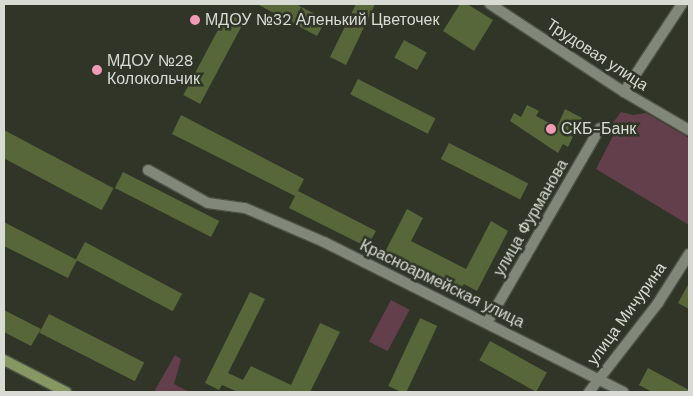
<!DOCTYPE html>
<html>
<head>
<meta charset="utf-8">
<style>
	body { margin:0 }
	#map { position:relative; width:693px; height:396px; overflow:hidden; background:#303528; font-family:"DM Sans",sans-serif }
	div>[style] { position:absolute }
	.green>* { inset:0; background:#633f4b; transform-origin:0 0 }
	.building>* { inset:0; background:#576739; transform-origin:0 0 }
	.roads { filter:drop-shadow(1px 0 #4e5147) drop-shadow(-1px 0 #4e5147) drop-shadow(0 1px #4e5147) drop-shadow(0 -1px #4e5147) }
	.street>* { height:10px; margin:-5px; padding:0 5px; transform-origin:5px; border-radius:5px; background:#828879 }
	.secondary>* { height:10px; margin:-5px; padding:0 5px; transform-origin:5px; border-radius:5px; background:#869761 }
	.dots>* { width:14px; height:14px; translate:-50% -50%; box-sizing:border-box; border:2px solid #303528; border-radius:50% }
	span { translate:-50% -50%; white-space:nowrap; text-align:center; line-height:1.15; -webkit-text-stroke:5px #303528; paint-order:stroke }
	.poi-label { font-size:16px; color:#d8dbd3 }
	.left { translate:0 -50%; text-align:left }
	.street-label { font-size:16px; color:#d8dbd3 }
	.frame { position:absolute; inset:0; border:5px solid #d8dbd3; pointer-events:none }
</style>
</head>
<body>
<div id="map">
	<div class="green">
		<div style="clip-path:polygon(621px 112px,633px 115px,646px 113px,689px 138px,689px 225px,596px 169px,614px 134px,608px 129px)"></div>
		<div style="left:391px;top:300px;width:21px;height:47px;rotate:28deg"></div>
		<div style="clip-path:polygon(175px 355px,181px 359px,174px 384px,189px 392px,154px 392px)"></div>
	</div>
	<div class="building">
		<div style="clip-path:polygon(257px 4px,296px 4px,326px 20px,317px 36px)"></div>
		<div style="clip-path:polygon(356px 4px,375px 4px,346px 65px,330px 57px)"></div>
		<div style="clip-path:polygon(460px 4px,467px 4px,493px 20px,474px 51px,443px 31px)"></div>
		<div style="left:227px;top:13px;width:19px;height:93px;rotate:28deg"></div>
		<div style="left:404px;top:40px;width:26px;height:20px;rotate:29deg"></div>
		<div style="left:358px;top:79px;width:87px;height:17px;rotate:27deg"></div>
		<div style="clip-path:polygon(527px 105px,539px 111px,536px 116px,557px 127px,565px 109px,582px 118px,568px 147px,563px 144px,558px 153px,510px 121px,514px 113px,521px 117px)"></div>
		<div style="clip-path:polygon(181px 115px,304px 179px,298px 191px,376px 231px,367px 247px,289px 208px,295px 196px,172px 134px)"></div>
		<div style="left:4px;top:130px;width:124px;height:25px;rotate:28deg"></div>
		<div style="left:449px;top:143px;width:89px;height:18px;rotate:27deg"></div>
		<div style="left:123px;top:172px;width:108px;height:18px;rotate:27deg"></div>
		<div style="clip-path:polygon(407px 209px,423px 218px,411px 241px,466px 269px,491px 221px,508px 231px,477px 291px,464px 284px,461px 288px,385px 252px)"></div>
		<div style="clip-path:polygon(4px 222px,77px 260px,68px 278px,4px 246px)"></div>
		<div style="left:85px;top:242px;width:110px;height:20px;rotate:28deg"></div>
		<div style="clip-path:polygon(689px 283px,689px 309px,678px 303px)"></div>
		<div style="clip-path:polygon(250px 292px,265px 299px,228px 373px,243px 380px,251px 366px,291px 385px,320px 323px,340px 332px,310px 392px,238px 392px,222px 385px,219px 390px,205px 383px)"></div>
		<div style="clip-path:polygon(4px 310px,41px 329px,31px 346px,4px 332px)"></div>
		<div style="left:49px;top:314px;width:107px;height:21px;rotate:27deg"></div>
		<div style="left:420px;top:318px;width:19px;height:75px;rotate:25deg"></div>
		<div style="left:490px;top:341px;width:65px;height:22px;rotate:29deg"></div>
		<div style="clip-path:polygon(648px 368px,689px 390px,689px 392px,652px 392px,639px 385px)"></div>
	</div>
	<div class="roads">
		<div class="street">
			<div style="left:490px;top:4px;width:160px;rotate:33.3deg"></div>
			<div style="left:624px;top:92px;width:75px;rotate:30.3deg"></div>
			<div style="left:624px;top:92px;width:105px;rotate:-56.6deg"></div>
			<div style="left:148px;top:170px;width:68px;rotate:28.8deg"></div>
			<div style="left:208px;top:203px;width:37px;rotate:8deg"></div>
			<div style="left:245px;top:208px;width:86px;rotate:23.3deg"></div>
			<div style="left:324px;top:242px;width:335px;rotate:26.6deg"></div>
			<div style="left:487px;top:323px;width:225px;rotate:-59.9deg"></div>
			<div style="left:589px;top:392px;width:113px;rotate:-52.2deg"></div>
			<div style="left:658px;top:303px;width:58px;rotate:-57.7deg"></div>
		</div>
		<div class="secondary">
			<div style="left:4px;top:360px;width:70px;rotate:27.3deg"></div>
		</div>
	</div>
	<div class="dots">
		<div style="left:195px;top:20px;background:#f09ab6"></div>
		<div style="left:97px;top:70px;background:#f09ab6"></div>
		<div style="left:551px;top:129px;background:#f09ab6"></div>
	</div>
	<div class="poi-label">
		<span class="left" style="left:205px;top:20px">МДОУ №32 Аленький Цветочек</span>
		<span class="left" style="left:107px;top:70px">МДОУ №28<br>Колокольчик</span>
		<span class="left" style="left:561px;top:129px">СКБ-Банк</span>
	</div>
	<div class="street-label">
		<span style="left:597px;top:55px;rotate:33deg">Трудовая улица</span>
		<span style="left:531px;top:218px;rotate:-60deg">улица Фурманова</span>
		<span style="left:442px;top:284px;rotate:26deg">Красноармейская улица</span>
		<span style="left:627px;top:314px;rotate:-54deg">улица Мичурина</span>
	</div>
	<div class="frame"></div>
</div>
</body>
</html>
